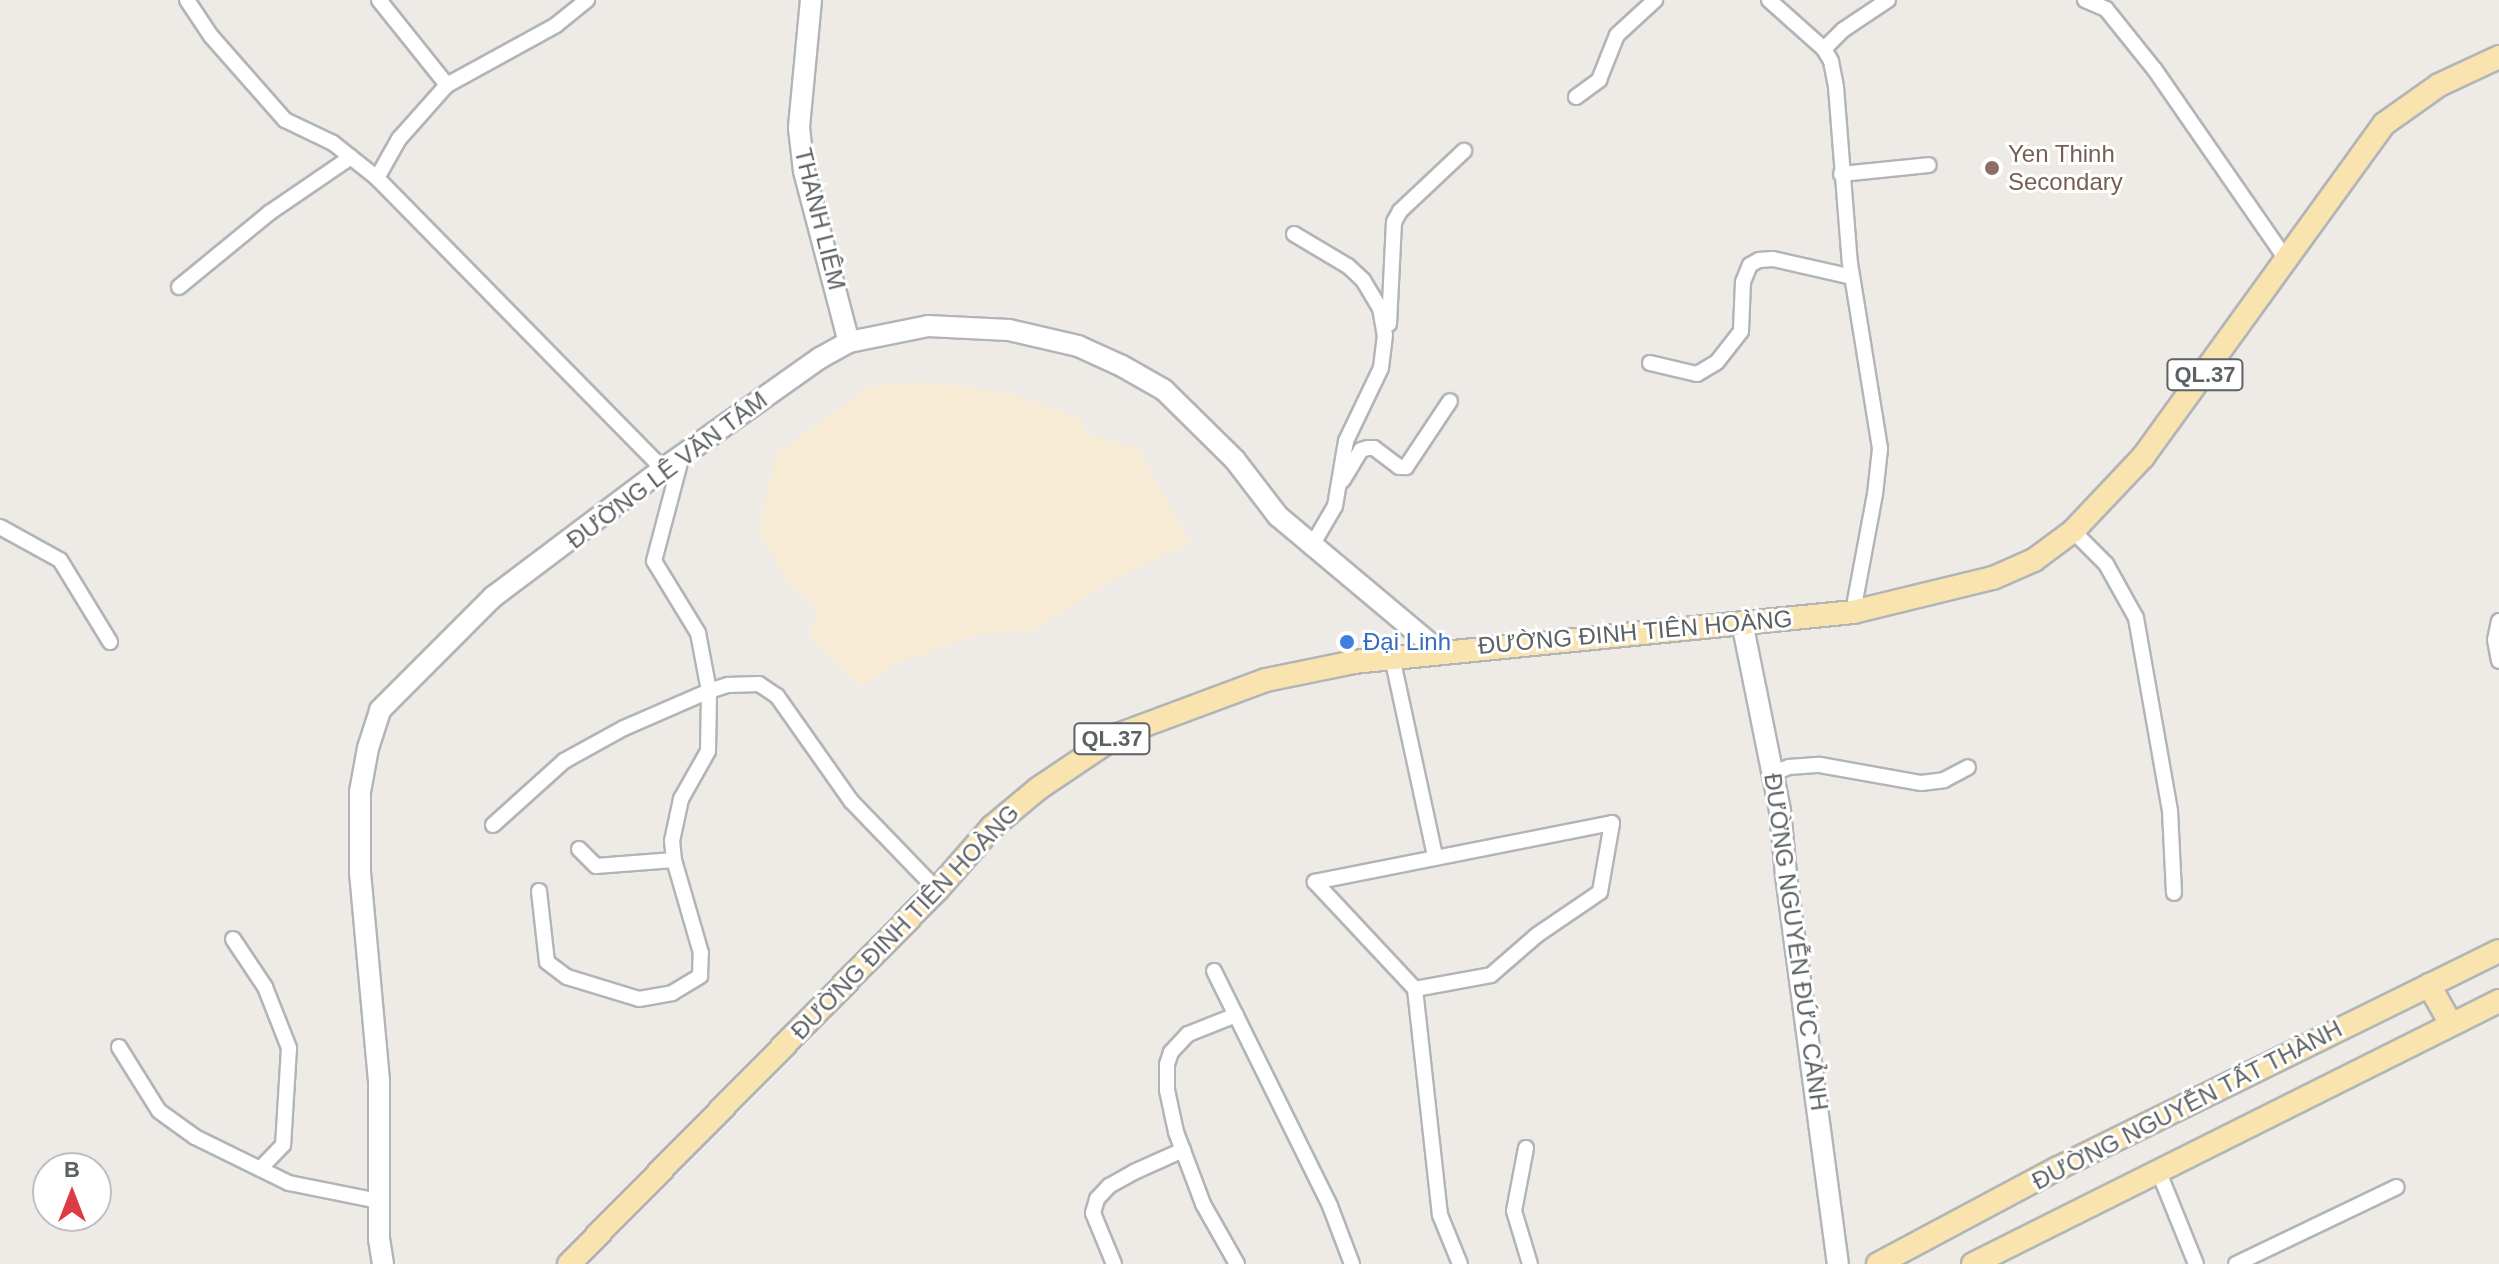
<!DOCTYPE html>
<html>
<head>
<meta charset="utf-8">
<style>
	body { margin:0 }
	#map { position:relative; width:2499px; height:1264px; overflow:hidden; background:#eeeae5; font-family:Arial,sans-serif }
	div>[style] { position:absolute }
	.sand>* { inset:0; background:#f8ebd6 }
	.roads { filter:drop-shadow(2px 0 #b2b5b8) drop-shadow(-2px 0 #b2b5b8) drop-shadow(0 2px #b2b5b8) drop-shadow(0 -2px #b2b5b8) }
	.street>* { height:14px; margin:-7px; padding:0 7px; transform-origin:7px; border-radius:7px; background:#fff }
	.secondary>* { height:20px; margin:-10px; padding:0 10px; transform-origin:10px; border-radius:10px; background:#fff }
	.primary>* { height:22px; margin:-11px; padding:0 11px; transform-origin:11px; border-radius:11px; background:#f9e3ae }
	.dots>* { width:22px; height:22px; translate:-50% -50%; box-sizing:border-box; border:4px solid #fff; border-radius:50% }
	span { translate:-50% -50%; white-space:nowrap; text-align:center; line-height:1.15; -webkit-text-stroke:6px #fff; paint-order:stroke }
	.shield-label span { padding:2px 6px; background:#fff; border:2px solid; border-radius:6px; -webkit-text-stroke-width:0 }
	.shield-label { font-size:22px; color:#5c6164; font-weight:700 }
	.education-label { font-size:24px; color:#785e54 }
	.left { translate:0 -50%; text-align:left }
	.street-label { font-size:24px; color:#5c6164 }
	.shop-label { font-size:24px; color:#366cbe }
	.north { position:absolute; left:32px; top:1152px; width:80px; height:80px; box-sizing:border-box; background:#fff; border:2px solid #bec0c1; border-radius:50%; rotate:0deg; font-size:22px; font-weight:700; line-height:32px; text-align:center; color:#5c6164 }
	.north::after { content:''; display:block; margin:auto; width:28px; height:36px; background:#dc3c44; clip-path:polygon(50% 0,100% 100%,50% 72%,0 100%) }
</style>
</head>
<body>
<div id="map">
	<div class="sand">
		<div style="clip-path:polygon(928px 382px,1010px 393px,1083px 420px,1085px 433px,1139px 449px,1190px 543px,1110px 582px,1030px 632px,979px 634px,893px 665px,862px 687px,809px 636px,818px 610px,785px 579px,759px 531px,776px 454px,871px 386px)"></div>
	</div>
	<div class="roads">
		<div class="street">
			<div style="left:187px;top:0;width:43px;rotate:56.3deg"></div>
			<div style="left:211px;top:36px;width:112px;rotate:48.6deg"></div>
			<div style="left:285px;top:120px;width:53px;rotate:25.6deg"></div>
			<div style="left:333px;top:143px;width:56px;rotate:38.5deg"></div>
			<div style="left:377px;top:178px;width:408px;rotate:45.5deg"></div>
			<div style="left:379px;top:0;width:109px;rotate:51.3deg"></div>
			<div style="left:1769px;top:0;width:74px;rotate:41.7deg"></div>
			<div style="left:1824px;top:49px;width:14px;rotate:60deg"></div>
			<div style="left:1831px;top:61px;width:26px;rotate:79deg"></div>
			<div style="left:1836px;top:87px;width:177px;rotate:85.5deg"></div>
			<div style="left:1850px;top:263px;width:188px;rotate:80.8deg"></div>
			<div style="left:1880px;top:449px;width:45px;rotate:96.3deg"></div>
			<div style="left:1875px;top:494px;width:120px;rotate:100.6deg"></div>
			<div style="left:2085px;top:0;width:23px;rotate:23deg"></div>
			<div style="left:2106px;top:9px;width:78px;rotate:51.2deg"></div>
			<div style="left:2155px;top:70px;width:229px;rotate:55.3deg"></div>
			<div style="left:1824px;top:49px;width:27px;rotate:-45deg"></div>
			<div style="left:1843px;top:30px;width:54px;rotate:-33.7deg"></div>
			<div style="left:1576px;top:97px;width:29px;rotate:-36deg"></div>
			<div style="left:1599px;top:80px;width:48px;rotate:-68.2deg"></div>
			<div style="left:1617px;top:35px;width:52px;rotate:-42.6deg"></div>
			<div style="left:1841px;top:174px;width:88px;rotate:-5.8deg"></div>
			<div style="left:377px;top:178px;width:45px;rotate:-60.6deg"></div>
			<div style="left:399px;top:139px;width:72px;rotate:-48.4deg"></div>
			<div style="left:447px;top:85px;width:124px;rotate:-28.8deg"></div>
			<div style="left:556px;top:25px;width:40px;rotate:-39deg"></div>
			<div style="left:1294px;top:234px;width:63px;rotate:30.7deg"></div>
			<div style="left:1348px;top:266px;width:21px;rotate:43deg"></div>
			<div style="left:1363px;top:280px;width:33px;rotate:59deg"></div>
			<div style="left:1380px;top:308px;width:27px;rotate:80deg"></div>
			<div style="left:1385px;top:335px;width:33px;rotate:97deg"></div>
			<div style="left:1381px;top:368px;width:81px;rotate:115.6deg"></div>
			<div style="left:1346px;top:441px;width:66px;rotate:99.6deg"></div>
			<div style="left:1335px;top:506px;width:48px;rotate:120.3deg"></div>
			<div style="left:179px;top:287px;width:117px;rotate:-39.4deg"></div>
			<div style="left:269px;top:213px;width:99px;rotate:-34.3deg"></div>
			<div style="left:1389px;top:324px;width:102px;rotate:-87.2deg"></div>
			<div style="left:1394px;top:222px;width:13px;rotate:-61deg"></div>
			<div style="left:1400px;top:211px;width:88px;rotate:-43.2deg"></div>
			<div style="left:1650px;top:363px;width:48px;rotate:13.2deg"></div>
			<div style="left:1697px;top:374px;width:23px;rotate:-31deg"></div>
			<div style="left:1717px;top:362px;width:39px;rotate:-52deg"></div>
			<div style="left:1741px;top:331px;width:49px;rotate:-87.7deg"></div>
			<div style="left:1743px;top:282px;width:18px;rotate:-68deg"></div>
			<div style="left:1750px;top:265px;width:10px;rotate:-29deg"></div>
			<div style="left:1759px;top:260px;width:14px;rotate:-4deg"></div>
			<div style="left:1773px;top:259px;width:81px;rotate:12.8deg"></div>
			<div style="left:1343px;top:480px;width:35px;rotate:-59deg"></div>
			<div style="left:1361px;top:450px;width:7px;rotate:-16deg"></div>
			<div style="left:1368px;top:448px;width:6px"></div>
			<div style="left:1374px;top:448px;width:31px;rotate:37deg"></div>
			<div style="left:1399px;top:467px;width:7px"></div>
			<div style="left:1406px;top:467px;width:79px;rotate:-56.3deg"></div>
			<div style="left:0;top:527px;width:68px;rotate:28.8deg"></div>
			<div style="left:60px;top:560px;width:96px;rotate:58.6deg"></div>
			<div style="left:2073px;top:531px;width:47px;rotate:45deg"></div>
			<div style="left:2106px;top:564px;width:62px;rotate:60.9deg"></div>
			<div style="left:2136px;top:618px;width:196px;rotate:80deg"></div>
			<div style="left:2170px;top:811px;width:82px;rotate:87.2deg"></div>
			<div style="left:2499px;top:621px;width:19px;rotate:102deg"></div>
			<div style="left:2495px;top:640px;width:21px;rotate:79deg"></div>
			<div style="left:1392px;top:657px;width:204px;rotate:77.8deg"></div>
			<div style="left:1774px;top:773px;width:16px;rotate:-22deg"></div>
			<div style="left:1789px;top:767px;width:31px;rotate:-4deg"></div>
			<div style="left:1820px;top:765px;width:103px;rotate:10.1deg"></div>
			<div style="left:1921px;top:783px;width:23px;rotate:-7deg"></div>
			<div style="left:1944px;top:780px;width:27px;rotate:-28deg"></div>
			<div style="left:493px;top:825px;width:96px;rotate:-42deg"></div>
			<div style="left:564px;top:761px;width:68px;rotate:-28.8deg"></div>
			<div style="left:624px;top:728px;width:93px;rotate:-23.5deg"></div>
			<div style="left:709px;top:691px;width:20px;rotate:-18deg"></div>
			<div style="left:728px;top:685px;width:31px;rotate:-2deg"></div>
			<div style="left:759px;top:684px;width:22px;rotate:34deg"></div>
			<div style="left:777px;top:696px;width:128px;rotate:54.8deg"></div>
			<div style="left:851px;top:801px;width:124px;rotate:46deg"></div>
			<div style="left:579px;top:849px;width:24px;rotate:45deg"></div>
			<div style="left:596px;top:866px;width:78px;rotate:-4.4deg"></div>
			<div style="left:539px;top:891px;width:71px;rotate:83.6deg"></div>
			<div style="left:547px;top:962px;width:25px;rotate:37deg"></div>
			<div style="left:567px;top:977px;width:75px;rotate:17deg"></div>
			<div style="left:639px;top:999px;width:34px;rotate:-10deg"></div>
			<div style="left:672px;top:993px;width:33px;rotate:-31deg"></div>
			<div style="left:700px;top:976px;width:23px;rotate:-88deg"></div>
			<div style="left:701px;top:953px;width:97px;rotate:-106.2deg"></div>
			<div style="left:674px;top:860px;width:19px;rotate:-96deg"></div>
			<div style="left:672px;top:841px;width:43px;rotate:-77.9deg"></div>
			<div style="left:681px;top:799px;width:55px;rotate:-60.6deg"></div>
			<div style="left:708px;top:751px;width:60px;rotate:-89deg"></div>
			<div style="left:709px;top:691px;width:59px;rotate:-100.7deg"></div>
			<div style="left:698px;top:633px;width:84px;rotate:-121.4deg"></div>
			<div style="left:654px;top:561px;width:110px;rotate:-75.2deg"></div>
			<div style="left:233px;top:939px;width:58px;rotate:56.3deg"></div>
			<div style="left:265px;top:987px;width:66px;rotate:68.5deg"></div>
			<div style="left:289px;top:1048px;width:97px;rotate:93.5deg"></div>
			<div style="left:283px;top:1145px;width:33px;rotate:134deg"></div>
			<div style="left:1214px;top:971px;width:262px;rotate:63.7deg"></div>
			<div style="left:1330px;top:1206px;width:62px;rotate:69.2deg"></div>
			<div style="left:1415px;top:989px;width:77px;rotate:-10.4deg"></div>
			<div style="left:1491px;top:975px;width:61px;rotate:-41deg"></div>
			<div style="left:1537px;top:935px;width:76px;rotate:-34.3deg"></div>
			<div style="left:1600px;top:892px;width:70px;rotate:-80.1deg"></div>
			<div style="left:1612px;top:823px;width:303px;rotate:168.8deg"></div>
			<div style="left:1315px;top:882px;width:146px;rotate:46.9deg"></div>
			<div style="left:1415px;top:989px;width:227px;rotate:83.7deg"></div>
			<div style="left:1440px;top:1215px;width:53px;rotate:67.8deg"></div>
			<div style="left:1236px;top:1015px;width:52px;rotate:158.4deg"></div>
			<div style="left:1188px;top:1034px;width:25px;rotate:133deg"></div>
			<div style="left:1171px;top:1052px;width:13px;rotate:108deg"></div>
			<div style="left:1167px;top:1064px;width:26px;rotate:90deg"></div>
			<div style="left:1167px;top:1090px;width:43px;rotate:77.9deg"></div>
			<div style="left:1176px;top:1132px;width:77px;rotate:69.4deg"></div>
			<div style="left:1203px;top:1204px;width:69px;rotate:60.5deg"></div>
			<div style="left:119px;top:1047px;width:75px;rotate:58deg"></div>
			<div style="left:159px;top:1111px;width:44px;rotate:35.8deg"></div>
			<div style="left:195px;top:1137px;width:105px;rotate:26.1deg"></div>
			<div style="left:289px;top:1183px;width:92px;rotate:11.3deg"></div>
			<div style="left:1526px;top:1148px;width:64px;rotate:100.8deg"></div>
			<div style="left:1514px;top:1211px;width:55px;rotate:73.2deg"></div>
			<div style="left:2158px;top:1170px;width:101px;rotate:68deg"></div>
			<div style="left:1114px;top:1264px;width:55px;rotate:-112.4deg"></div>
			<div style="left:1093px;top:1213px;width:15px;rotate:-74deg"></div>
			<div style="left:1097px;top:1199px;width:18px;rotate:-47deg"></div>
			<div style="left:1109px;top:1186px;width:29px;rotate:-29deg"></div>
			<div style="left:1134px;top:1172px;width:54px;rotate:-24.2deg"></div>
			<div style="left:2236px;top:1264px;width:178px;rotate:-25.6deg"></div>
		</div>
		<div class="secondary">
			<div style="left:811px;top:0;width:129px;rotate:95.4deg"></div>
			<div style="left:799px;top:128px;width:43px;rotate:83.4deg"></div>
			<div style="left:804px;top:171px;width:177px;rotate:75.3deg"></div>
			<div style="left:1742px;top:622px;width:193px;rotate:78.6deg"></div>
			<div style="left:1780px;top:811px;width:64px;rotate:84.6deg"></div>
			<div style="left:1786px;top:875px;width:392px;rotate:82.4deg"></div>
			<div style="left:383px;top:1264px;width:26px;rotate:-99deg"></div>
			<div style="left:379px;top:1238px;width:157px;rotate:-90deg"></div>
			<div style="left:379px;top:1081px;width:210px;rotate:-95.2deg"></div>
			<div style="left:360px;top:872px;width:80px;rotate:-90deg"></div>
			<div style="left:360px;top:792px;width:45px;rotate:-79.7deg"></div>
			<div style="left:368px;top:748px;width:40px;rotate:-72deg"></div>
			<div style="left:380px;top:710px;width:160px;rotate:-45deg"></div>
			<div style="left:493px;top:597px;width:213px;rotate:-37deg"></div>
			<div style="left:663px;top:469px;width:192px;rotate:-35.3deg"></div>
			<div style="left:820px;top:358px;width:33px;rotate:-29deg"></div>
			<div style="left:849px;top:342px;width:81px;rotate:-11.4deg"></div>
			<div style="left:928px;top:326px;width:81px;rotate:2.8deg"></div>
			<div style="left:1009px;top:330px;width:71px;rotate:13.1deg"></div>
			<div style="left:1078px;top:346px;width:48px;rotate:24.4deg"></div>
			<div style="left:1122px;top:366px;width:48px;rotate:29.7deg"></div>
			<div style="left:1164px;top:390px;width:100px;rotate:44.6deg"></div>
			<div style="left:1235px;top:460px;width:71px;rotate:52.5deg"></div>
			<div style="left:1278px;top:516px;width:210px;rotate:40deg"></div>
		</div>
		<div class="primary">
			<div style="left:2429px;top:985px;width:45px;rotate:60.6deg"></div>
			<div style="left:569px;top:1264px;width:525px;rotate:-45.46deg"></div>
			<div style="left:937px;top:890px;width:84px;rotate:-48.9deg"></div>
			<div style="left:992px;top:827px;width:61px;rotate:-39.7deg"></div>
			<div style="left:1039px;top:788px;width:95px;rotate:-33.9deg"></div>
			<div style="left:1118px;top:735px;width:158px;rotate:-20.4deg"></div>
			<div style="left:1266px;top:680px;width:90px;rotate:-11.6deg"></div>
			<div style="left:1354px;top:662px;width:501px;rotate:-5.72deg"></div>
			<div style="left:1853px;top:612px;width:144px;rotate:-13.7deg"></div>
			<div style="left:1993px;top:578px;width:45px;rotate:-23.7deg"></div>
			<div style="left:2034px;top:560px;width:49px;rotate:-36.6deg"></div>
			<div style="left:2073px;top:531px;width:102px;rotate:-46.6deg"></div>
			<div style="left:2143px;top:457px;width:411px;rotate:-54.1deg"></div>
			<div style="left:2384px;top:124px;width:67px;rotate:-35.3deg"></div>
			<div style="left:2439px;top:85px;width:66px;rotate:-25deg"></div>
			<div style="left:1878px;top:1264px;width:204px;rotate:-28.1deg"></div>
			<div style="left:2058px;top:1168px;width:491px;rotate:-26.2deg"></div>
			<div style="left:1973px;top:1264px;width:588px;rotate:-26.57deg"></div>
		</div>
	</div>
	<div class="dots">
		<div style="left:1992px;top:168px;background:#8d6e63"></div>
		<div style="left:1347px;top:642px;background:#3f7fe0"></div>
	</div>
	<div class="shield-label">
		<span style="left:2205px;top:375px">QL.37</span>
		<span style="left:1112px;top:739px">QL.37</span>
	</div>
	<div class="education-label">
		<span class="left" style="left:2008px;top:168px">Yen Thinh<br>Secondary</span>
	</div>
	<div class="street-label">
		<span style="left:820px;top:219px;rotate:76deg">THANH LIÊM</span>
		<span style="left:667px;top:470px;rotate:-37deg">ĐƯỜNG LÊ VĂN TÁM</span>
		<span style="left:1635px;top:632px;rotate:-5deg">ĐƯỜNG ĐINH TIÊN HOÀNG</span>
		<span style="left:905px;top:922px;rotate:-46deg">ĐƯỜNG ĐINH TIÊN HOÀNG</span>
		<span style="left:1796px;top:942px;rotate:82deg">ĐƯỜNG NGUYỄN ĐỨC CẢNH</span>
		<span style="left:2187px;top:1105px;rotate:-27deg">ĐƯỜNG NGUYỄN TẤT THÀNH</span>
	</div>
	<div class="shop-label">
		<span class="left" style="left:1363px;top:642px">Đại Linh</span>
	</div>
	<div class="north">B</div>
</div>
</body>
</html>
